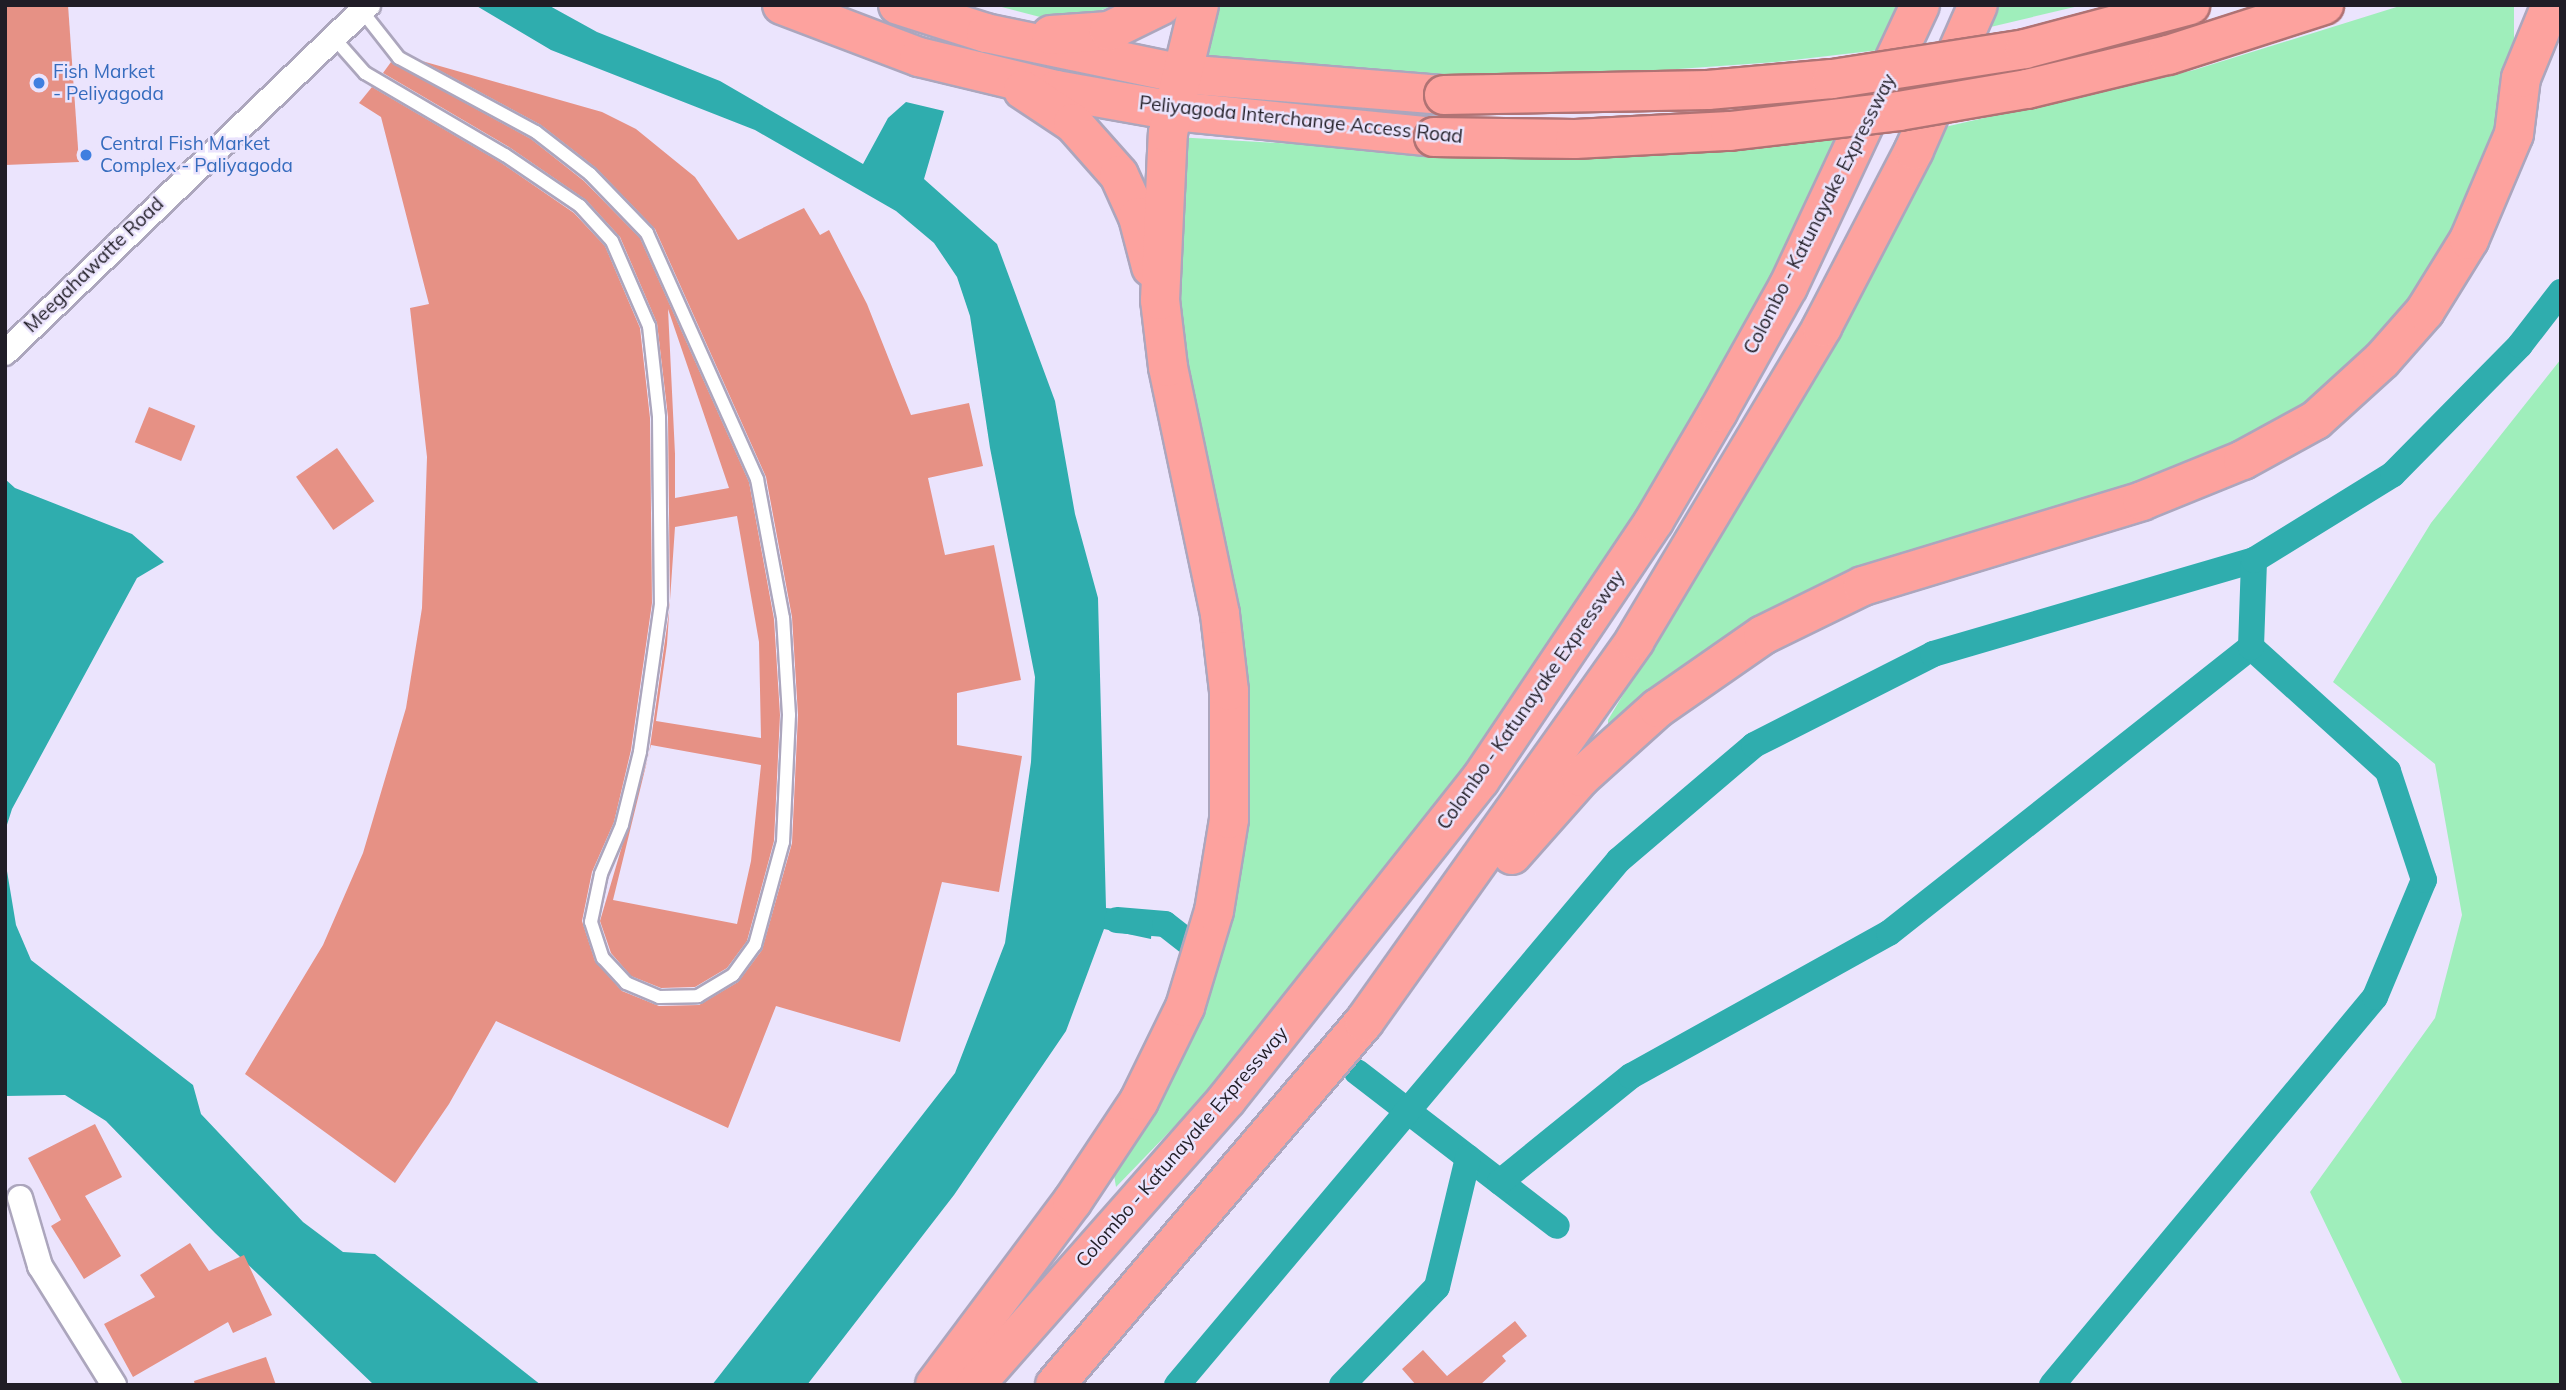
<!DOCTYPE html>
<html>
<head>
<meta charset="utf-8">
<style>
	body { margin:0 }
	#map { position:relative; width:2566px; height:1390px; overflow:hidden; background:#ebe4fd; font-family:Mulish,sans-serif }
	div>[style] { position:absolute }
	.green>* { inset:0; background:#9feebb }
	.water>* { inset:0; background:#2fadae }
	.canal>* { height:26px; margin:-13px; padding:0 13px; transform-origin:13px; border-radius:13px; background:#2fadae }
	.building>* { inset:0; background:#e69185; transform-origin:0 0 }
	.roads { filter:drop-shadow(2px 0 #aca6bd) drop-shadow(-2px 0 #aca6bd) drop-shadow(0 2px #aca6bd) drop-shadow(0 -2px #aca6bd) }
	.lane>* { height:12px; margin:-6px; padding:0 6px; transform-origin:6px; border-radius:6px; background:#fff }
	.street>* { height:24px; margin:-12px; padding:0 12px; transform-origin:12px; border-radius:12px; background:#fff }
	.highway>* { height:38px; margin:-19px; padding:0 19px; transform-origin:19px; border-radius:19px; background:#fda29e }
	.bridges { filter:drop-shadow(2px 0 #b07374) drop-shadow(-2px 0 #b07374) drop-shadow(0 2px #b07374) drop-shadow(0 -2px #b07374) }
	.highway-bridge>* { height:38px; margin:-19px; padding:0 19px; transform-origin:19px; border-radius:19px; background:#fda29e }
	.dots>* { width:19px; height:19px; translate:-50% -50%; box-sizing:border-box; border:4px solid #ebe4fd; border-radius:50% }
	span { translate:-50% -50%; white-space:nowrap; text-align:center; line-height:1.15; -webkit-text-stroke:5px #ebe4fd; paint-order:stroke }
	.shop-label { font-size:19px; color:#366cbe }
	.left { translate:0 -50%; text-align:left }
	.street-label { font-size:19px; color:#201d26 }
	.frame { position:absolute; inset:0; border:7px solid #201d26; pointer-events:none }
</style>
</head>
<body>
<div id="map">
	<div class="green">
		<div style="clip-path:polygon(994px 5px,1115px 5px,1085px 16px,1044px 18px)"></div>
		<div style="clip-path:polygon(1211px 5px,1906px 5px,1888px 49px,1776px 62px,1523px 80px,1207px 63px,1201px 31px)"></div>
		<div style="clip-path:polygon(1992px 5px,2083px 5px,1982px 29px)"></div>
		<div style="clip-path:polygon(2403px 5px,2514px 5px,2514px 45px,2503px 107px,2465px 221px,2406px 310px,2328px 391px,2244px 446px,1728px 639px,1707px 650px,1608px 732px,1608px 720px,1832px 345px,1936px 129px,2194px 70px)"></div>
		<div style="clip-path:polygon(1856px 129px,1585px 612px,1258px 1040px,1116px 1187px,1114px 1175px,1137px 1137px,1237px 863px,1169px 313px,1176px 137px,1431px 152px)"></div>
		<div style="clip-path:polygon(2561px 359px,2561px 1385px,2403px 1385px,2310px 1192px,2435px 1018px,2462px 915px,2435px 764px,2333px 682px,2431px 523px)"></div>
	</div>
	<div class="water">
		<div style="clip-path:polygon(475px 5px,548px 5px,597px 32px,720px 81px,863px 164px,888px 118px,906px 102px,944px 111px,924px 179px,997px 244px,1055px 401px,1075px 514px,1098px 598px,1106px 908px,1153px 912px,1151px 939px,1104px 929px,1066px 1031px,954px 1195px,807px 1385px,712px 1385px,955px 1073px,1005px 943px,1031px 762px,1035px 677px,990px 448px,970px 316px,957px 277px,934px 243px,896px 211px,755px 130px,551px 50px)"></div>
		<div style="clip-path:polygon(5px 479px,15px 488px,132px 534px,164px 562px,137px 578px,12px 809px,5px 831px)"></div>
		<div style="clip-path:polygon(5px 859px,16px 925px,31px 960px,193px 1085px,201px 1114px,303px 1222px,343px 1252px,375px 1254px,541px 1385px,374px 1385px,215px 1233px,106px 1121px,65px 1095px,5px 1096px)"></div>
	</div>
	<div class="canal">
		<div style="left:1117px;top:920px;width:48px;rotate:4.8deg"></div>
		<div style="left:1165px;top:924px;width:28px;rotate:38deg"></div>
		<div style="left:1357px;top:1072px;width:252px;rotate:37.6deg"></div>
		<div style="left:1500px;top:1182px;width:169px;rotate:-39deg"></div>
		<div style="left:1631px;top:1076px;width:295px;rotate:-29deg"></div>
		<div style="left:1889px;top:933px;width:461px;rotate:-38.3deg"></div>
		<div style="left:1177px;top:1385px;width:686px;rotate:-49.91deg"></div>
		<div style="left:1619px;top:860px;width:177px;rotate:-40.4deg"></div>
		<div style="left:1754px;top:745px;width:201px;rotate:-26.9deg"></div>
		<div style="left:1933px;top:654px;width:334px;rotate:-16.3deg"></div>
		<div style="left:1342px;top:1385px;width:136px;rotate:-45.9deg"></div>
		<div style="left:1437px;top:1287px;width:133px;rotate:-76.5deg"></div>
		<div style="left:2052px;top:1385px;width:505px;rotate:-50.22deg"></div>
		<div style="left:2375px;top:997px;width:127px;rotate:-67.3deg"></div>
		<div style="left:2424px;top:880px;width:115px;rotate:-108.3deg"></div>
		<div style="left:2388px;top:771px;width:185px;rotate:-137.9deg"></div>
		<div style="left:2251px;top:647px;width:87px;rotate:-88deg"></div>
		<div style="left:2254px;top:560px;width:163px;rotate:-31.7deg"></div>
		<div style="left:2393px;top:474px;width:181px;rotate:-45.4deg"></div>
		<div style="left:2520px;top:345px;width:67px;rotate:-52.3deg"></div>
	</div>
	<div class="building">
		<div style="clip-path:polygon(5px 5px,68px 5px,79px 162px,5px 165px)"></div>
		<div style="clip-path:polygon(422px 61px,602px 112px,636px 129px,695px 177px,738px 240px,804px 208px,820px 235px,829px 230px,867px 304px,911px 415px,969px 403px,983px 466px,928px 478px,945px 555px,994px 545px,1021px 680px,957px 693px,957px 745px,1022px 756px,999px 892px,942px 882px,900px 1042px,776px 1006px,728px 1128px,496px 1021px,449px 1104px,395px 1183px,245px 1074px,323px 945px,363px 853px,406px 708px,422px 608px,427px 457px,410px 308px,429px 304px,381px 117px,359px 103px,372px 87px,500px 162px,574px 213px,605px 246px,640px 328px,650px 418px,652px 603px,631px 750px,614px 822px,592px 872px,582px 921px,595px 961px,622px 991px,659px 1006px,699px 1005px,738px 982px,762px 950px,792px 843px,798px 715px,792px 617px,766px 477px,655px 229px,596px 168px,541px 125px)"></div>
		<div style="clip-path:polygon(evenodd,391px 62px,531px 139px,584px 181px,640px 238px,749px 482px,774px 619px,780px 715px,774px 841px,747px 941px,727px 968px,695px 987px,661px 988px,631px 976px,611px 953px,600px 921px,649px 754px,670px 605px,668px 417px,657px 323px,620px 237px,586px 200px,509px 147px,383px 73px,391px 62px,668px 309px,729px 488px,675px 498px,675px 454px,668px 309px,391px 62px,737px 516px,759px 642px,761px 738px,656px 721px,667px 644px,675px 527px,737px 516px,391px 62px,651px 745px,761px 765px,751px 861px,737px 924px,613px 900px,651px 745px)"></div>
		<div style="left:149px;top:407px;width:50px;height:38px;rotate:22deg"></div>
		<div style="left:337px;top:448px;width:65px;height:50px;rotate:55deg"></div>
		<div style="clip-path:polygon(95px 1124px,122px 1177px,85px 1196px,121px 1256px,84px 1279px,51px 1226px,61px 1220px,28px 1158px)"></div>
		<div style="clip-path:polygon(190px 1243px,209px 1271px,244px 1255px,272px 1315px,233px 1333px,228px 1322px,133px 1377px,104px 1324px,155px 1297px,140px 1275px)"></div>
		<div style="clip-path:polygon(1515px 1321px,1527px 1336px,1502px 1356px,1506px 1361px,1480px 1385px,1416px 1385px,1402px 1369px,1423px 1350px,1447px 1376px)"></div>
		<div style="clip-path:polygon(266px 1357px,276px 1385px,195px 1385px,194px 1381px)"></div>
	</div>
	<div class="roads">
		<div class="lane">
			<div style="left:334px;top:38px;width:47px;rotate:48.5deg"></div>
			<div style="left:365px;top:73px;width:162px;rotate:30.4deg"></div>
			<div style="left:505px;top:155px;width:91px;rotate:34.2deg"></div>
			<div style="left:580px;top:206px;width:47px;rotate:47.6deg"></div>
			<div style="left:612px;top:241px;width:93px;rotate:66.5deg"></div>
			<div style="left:649px;top:326px;width:92px;rotate:83.7deg"></div>
			<div style="left:659px;top:417px;width:187px;rotate:89.4deg"></div>
			<div style="left:661px;top:604px;width:149px;rotate:98.1deg"></div>
			<div style="left:640px;top:752px;width:75px;rotate:103.9deg"></div>
			<div style="left:622px;top:825px;width:53px;rotate:113.2deg"></div>
			<div style="left:601px;top:874px;width:49px;rotate:101.8deg"></div>
			<div style="left:591px;top:922px;width:38px;rotate:72deg"></div>
			<div style="left:603px;top:958px;width:34px;rotate:47deg"></div>
			<div style="left:626px;top:983px;width:36px;rotate:23deg"></div>
			<div style="left:659px;top:997px;width:39px;rotate:-1deg"></div>
			<div style="left:698px;top:996px;width:41px;rotate:-31deg"></div>
			<div style="left:733px;top:975px;width:37px;rotate:-54deg"></div>
			<div style="left:755px;top:945px;width:107px;rotate:-74.8deg"></div>
			<div style="left:783px;top:842px;width:127px;rotate:-87.3deg"></div>
			<div style="left:789px;top:715px;width:97px;rotate:-93.5deg"></div>
			<div style="left:783px;top:618px;width:141px;rotate:-100.6deg"></div>
			<div style="left:757px;top:479px;width:269px;rotate:-114.1deg"></div>
			<div style="left:647px;top:233px;width:82px;rotate:-134deg"></div>
			<div style="left:590px;top:174px;width:68px;rotate:-142.1deg"></div>
			<div style="left:536px;top:132px;width:156px;rotate:-151.6deg"></div>
			<div style="left:399px;top:58px;width:60px;rotate:-128.2deg"></div>
		</div>
		<div class="street">
			<div style="left:5px;top:353px;width:503px;rotate:-43.79deg"></div>
			<div style="left:20px;top:1198px;width:71px;rotate:73.6deg"></div>
			<div style="left:40px;top:1266px;width:140px;rotate:58.1deg"></div>
		</div>
		<div class="highway">
			<div style="left:782px;top:5px;width:147px;rotate:20.8deg"></div>
			<div style="left:919px;top:57px;width:141px;rotate:13.5deg"></div>
			<div style="left:1056px;top:90px;width:120px;rotate:10.1deg"></div>
			<div style="left:1174px;top:111px;width:261px;rotate:5.7deg"></div>
			<div style="left:898px;top:5px;width:92px;rotate:17.7deg"></div>
			<div style="left:986px;top:33px;width:200px;rotate:11.8deg"></div>
			<div style="left:1182px;top:74px;width:263px;rotate:4.6deg"></div>
			<div style="left:1051px;top:35px;width:58px;rotate:-3.9deg"></div>
			<div style="left:1109px;top:31px;width:59px;rotate:-26.1deg"></div>
			<div style="left:1023px;top:90px;width:60px;rotate:33.4deg"></div>
			<div style="left:1073px;top:123px;width:69px;rotate:48.5deg"></div>
			<div style="left:1119px;top:175px;width:46px;rotate:65.7deg"></div>
			<div style="left:1138px;top:217px;width:52px;rotate:75.4deg"></div>
			<div style="left:1512px;top:855px;width:104px;rotate:-48.5deg"></div>
			<div style="left:1581px;top:777px;width:103px;rotate:-41.9deg"></div>
			<div style="left:1658px;top:708px;width:128px;rotate:-34.8deg"></div>
			<div style="left:1763px;top:635px;width:111px;rotate:-26.1deg"></div>
			<div style="left:1863px;top:586px;width:292px;rotate:-16.9deg"></div>
			<div style="left:2142px;top:501px;width:109px;rotate:-22.1deg"></div>
			<div style="left:2243px;top:460px;width:83px;rotate:-28.7deg"></div>
			<div style="left:2316px;top:420px;width:89px;rotate:-42.3deg"></div>
			<div style="left:2382px;top:360px;width:65px;rotate:-48.7deg"></div>
			<div style="left:2425px;top:311px;width:84px;rotate:-58.2deg"></div>
			<div style="left:2469px;top:240px;width:115px;rotate:-67deg"></div>
			<div style="left:2514px;top:134px;width:56px;rotate:-82.9deg"></div>
			<div style="left:2521px;top:78px;width:79px;rotate:-67.7deg"></div>
			<div style="left:935px;top:1385px;width:229px;rotate:-53.2deg"></div>
			<div style="left:1072px;top:1202px;width:121px;rotate:-56.4deg"></div>
			<div style="left:1139px;top:1101px;width:105px;rotate:-63.9deg"></div>
			<div style="left:1185px;top:1007px;width:100px;rotate:-73.2deg"></div>
			<div style="left:1214px;top:911px;width:93px;rotate:-80.7deg"></div>
			<div style="left:1229px;top:819px;width:128px;rotate:-90deg"></div>
			<div style="left:1229px;top:691px;width:78px;rotate:-96.7deg"></div>
			<div style="left:1220px;top:614px;width:252px;rotate:-101.9deg"></div>
			<div style="left:1168px;top:367px;width:67px;rotate:-96.8deg"></div>
			<div style="left:1160px;top:300px;width:167px;rotate:-87.3deg"></div>
			<div style="left:1168px;top:133px;width:132px;rotate:-76.4deg"></div>
			<div style="left:975px;top:1385px;width:381px;rotate:-48.6deg"></div>
			<div style="left:1227px;top:1099px;width:407px;rotate:-51.6deg"></div>
			<div style="left:1480px;top:780px;width:312px;rotate:-56.1deg"></div>
			<div style="left:1654px;top:521px;width:126px;rotate:-59.6deg"></div>
			<div style="left:1718px;top:412px;width:143px;rotate:-60.8deg"></div>
			<div style="left:1788px;top:287px;width:311px;rotate:-64.9deg"></div>
			<div style="left:1055px;top:1385px;width:477px;rotate:-49.6deg"></div>
			<div style="left:1364px;top:1022px;width:468px;rotate:-54.6deg"></div>
			<div style="left:1635px;top:640px;width:365px;rotate:-59.1deg"></div>
			<div style="left:1822px;top:327px;width:199px;rotate:-62.5deg"></div>
			<div style="left:1914px;top:150px;width:158px;rotate:-66.2deg"></div>
		</div>
	</div>
	<div class="bridges">
		<div class="highway-bridge">
			<div style="left:1444px;top:95px;width:264px;rotate:-1.1deg"></div>
			<div style="left:1708px;top:90px;width:124px;rotate:-5.1deg"></div>
			<div style="left:1832px;top:79px;width:195px;rotate:-8.8deg"></div>
			<div style="left:2025px;top:49px;width:171px;rotate:-14.9deg"></div>
			<div style="left:1434px;top:137px;width:141px;rotate:0.8deg"></div>
			<div style="left:1575px;top:139px;width:155px;rotate:-3deg"></div>
			<div style="left:1730px;top:131px;width:170px;rotate:-6.7deg"></div>
			<div style="left:1899px;top:111px;width:130px;rotate:-9.8deg"></div>
			<div style="left:2027px;top:89px;width:145px;rotate:-13.6deg"></div>
			<div style="left:2168px;top:55px;width:164px;rotate:-17.8deg"></div>
		</div>
	</div>
	<div class="dots">
		<div style="left:39px;top:83px;background:#3f7fe0"></div>
		<div style="left:86px;top:155px;background:#3f7fe0"></div>
	</div>
	<div class="shop-label">
		<span class="left" style="left:53px;top:83px">Fish Market<br>- Peliyagoda</span>
		<span class="left" style="left:100px;top:155px">Central Fish Market<br>Complex - Paliyagoda</span>
	</div>
	<div class="street-label">
		<span style="left:1301px;top:120px;rotate:6deg">Peliyagoda Interchange Access Road</span>
		<span style="left:1820px;top:214px;rotate:-63deg">Colombo - Katunayake Expressway</span>
		<span style="left:94px;top:265px;rotate:-44deg">Meegahawatte Road</span>
		<span style="left:1531px;top:700px;rotate:-55deg">Colombo - Katunayake Expressway</span>
		<span style="left:1182px;top:1147px;rotate:-49deg">Colombo - Katunayake Expressway</span>
	</div>
	<div class="frame"></div>
</div>
</body>
</html>
